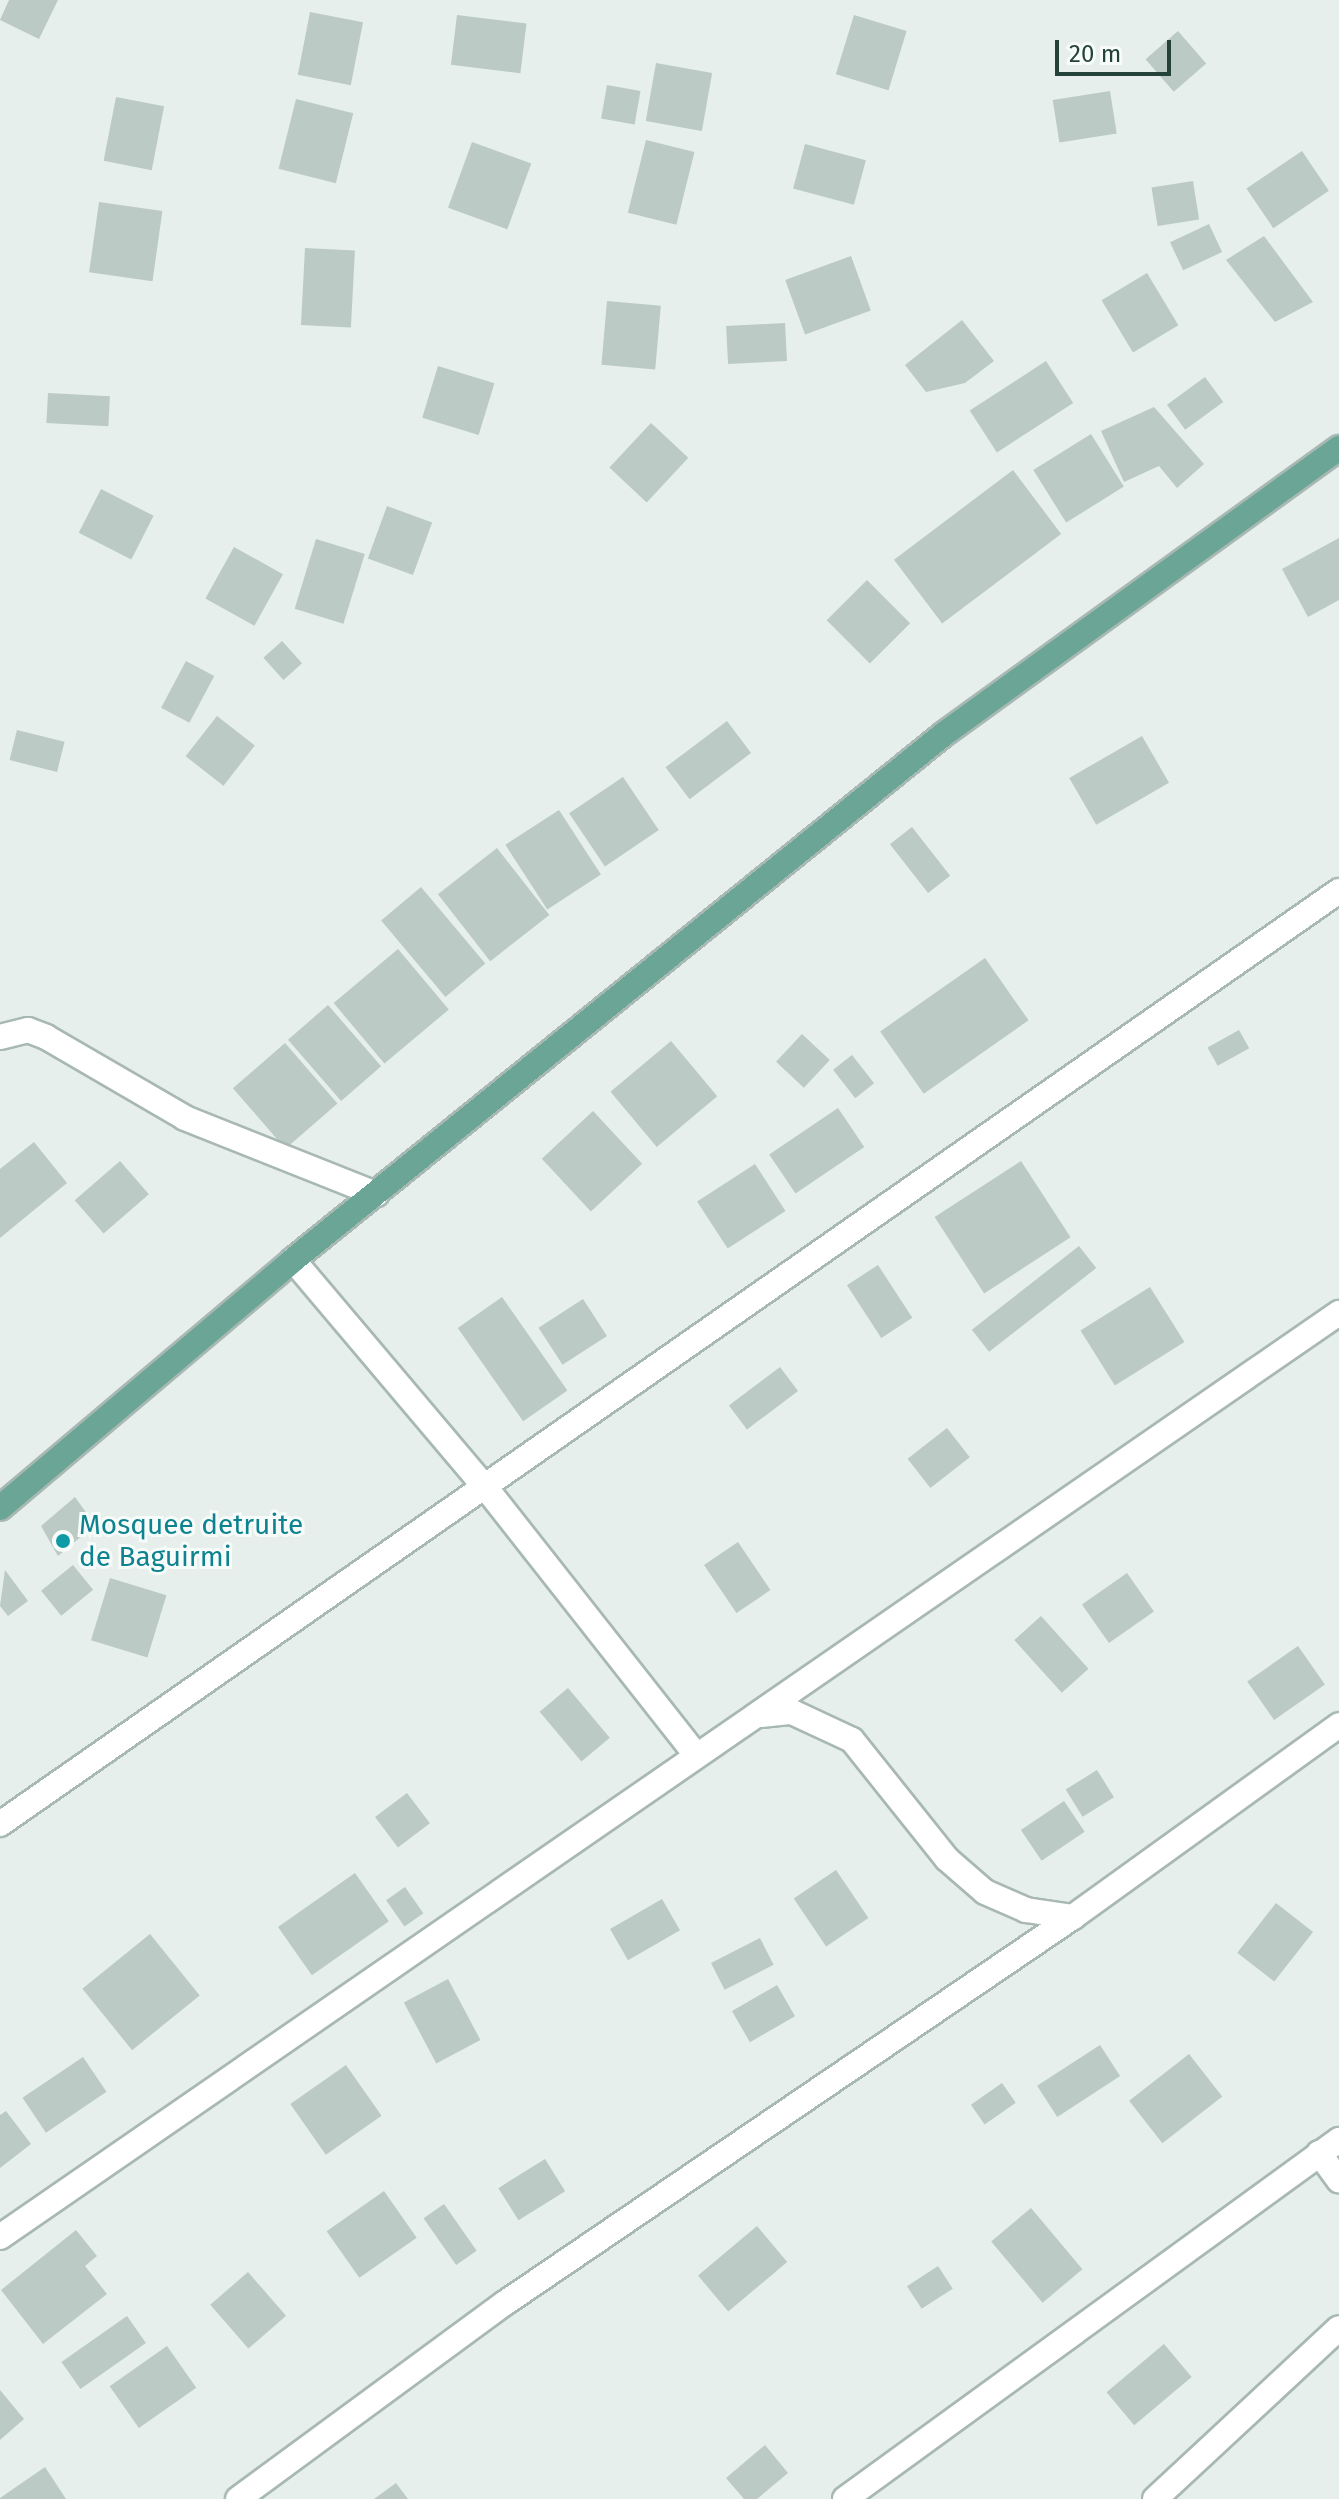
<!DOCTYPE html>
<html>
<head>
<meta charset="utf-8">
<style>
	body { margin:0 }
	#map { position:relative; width:1339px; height:2499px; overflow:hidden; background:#e6efeb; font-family:"Fira Sans",sans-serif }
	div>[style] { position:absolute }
	.building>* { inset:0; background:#bbcac4; transform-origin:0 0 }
	.roads { filter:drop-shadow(2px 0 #a8b8b2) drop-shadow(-2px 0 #a8b8b2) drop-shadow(0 2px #a8b8b2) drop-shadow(0 -2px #a8b8b2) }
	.minor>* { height:24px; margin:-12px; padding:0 12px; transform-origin:12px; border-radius:12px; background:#fff }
	.major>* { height:24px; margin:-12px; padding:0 12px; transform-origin:12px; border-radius:12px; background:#6aa596 }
	.dots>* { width:22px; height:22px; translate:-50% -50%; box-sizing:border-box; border:4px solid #f7fbf9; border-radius:50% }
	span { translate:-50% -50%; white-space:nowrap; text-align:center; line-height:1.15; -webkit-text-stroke:6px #f7fbf9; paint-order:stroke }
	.culture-label { font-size:28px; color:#0d838f }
	.left { translate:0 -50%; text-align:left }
	.scale { position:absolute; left:1055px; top:40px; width:116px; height:36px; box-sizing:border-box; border:4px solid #24423a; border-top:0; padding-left:10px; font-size:24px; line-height:28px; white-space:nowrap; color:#24423a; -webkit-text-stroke:6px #f7fbf9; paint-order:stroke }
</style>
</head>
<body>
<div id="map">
	<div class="building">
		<div style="clip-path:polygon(9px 0,58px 0,39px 39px,0 20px)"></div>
		<div style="left:310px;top:12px;width:54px;height:64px;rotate:11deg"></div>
		<div style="left:457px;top:15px;width:70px;height:50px;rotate:7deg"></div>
		<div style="left:854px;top:15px;width:55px;height:62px;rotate:17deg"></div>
		<div style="left:1178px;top:31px;width:43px;height:43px;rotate:49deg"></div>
		<div style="left:656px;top:63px;width:57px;height:59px;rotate:10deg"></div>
		<div style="left:607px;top:85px;width:34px;height:34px;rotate:10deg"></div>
		<div style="left:1110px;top:91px;width:43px;height:58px;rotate:81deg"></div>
		<div style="left:116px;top:97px;width:49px;height:65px;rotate:11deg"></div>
		<div style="left:296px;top:99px;width:59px;height:72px;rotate:14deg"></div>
		<div style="left:646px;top:140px;width:50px;height:75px;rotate:14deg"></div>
		<div style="left:472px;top:142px;width:63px;height:70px;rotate:20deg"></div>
		<div style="left:805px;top:144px;width:63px;height:46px;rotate:15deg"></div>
		<div style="left:1302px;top:151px;width:48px;height:67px;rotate:56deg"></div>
		<div style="left:1193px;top:181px;width:39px;height:42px;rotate:81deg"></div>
		<div style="left:99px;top:202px;width:64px;height:71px;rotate:8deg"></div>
		<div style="left:1209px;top:224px;width:31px;height:43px;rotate:65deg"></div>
		<div style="clip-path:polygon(1264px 236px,1313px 302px,1275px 322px,1226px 260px)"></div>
		<div style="left:305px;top:248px;width:50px;height:77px;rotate:3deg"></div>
		<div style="left:851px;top:256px;width:58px;height:70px;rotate:70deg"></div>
		<div style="left:1147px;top:273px;width:61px;height:53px;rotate:59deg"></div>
		<div style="left:607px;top:301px;width:54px;height:64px;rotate:5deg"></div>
		<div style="clip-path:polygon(962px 320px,994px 361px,965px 383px,926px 392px,905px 365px)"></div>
		<div style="left:785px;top:323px;width:38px;height:59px;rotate:87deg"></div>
		<div style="left:1046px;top:361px;width:50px;height:91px;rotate:57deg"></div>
		<div style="left:438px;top:366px;width:59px;height:54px;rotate:17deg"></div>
		<div style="left:1205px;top:377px;width:31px;height:47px;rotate:54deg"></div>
		<div style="left:48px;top:393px;width:62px;height:30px;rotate:3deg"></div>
		<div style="clip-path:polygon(1154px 407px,1204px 464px,1177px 488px,1159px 466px,1124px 482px,1101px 431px)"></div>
		<div style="left:651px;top:423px;width:51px;height:61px;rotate:43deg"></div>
		<div style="left:1091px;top:434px;width:62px;height:68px;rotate:58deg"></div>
		<div style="left:1013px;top:470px;width:80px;height:149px;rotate:53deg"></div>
		<div style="left:101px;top:489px;width:59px;height:49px;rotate:27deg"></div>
		<div style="left:387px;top:506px;width:48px;height:56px;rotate:20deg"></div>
		<div style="clip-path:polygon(1339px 538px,1339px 600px,1308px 617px,1282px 569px)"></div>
		<div style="left:316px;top:539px;width:51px;height:73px;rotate:17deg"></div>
		<div style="left:234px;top:547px;width:56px;height:59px;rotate:29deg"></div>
		<div style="left:867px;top:580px;width:61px;height:57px;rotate:45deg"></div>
		<div style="left:282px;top:641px;width:30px;height:25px;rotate:48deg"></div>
		<div style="left:186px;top:661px;width:32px;height:53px;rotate:28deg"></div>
		<div style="left:217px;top:716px;width:48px;height:51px;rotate:38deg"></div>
		<div style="left:727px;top:721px;width:40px;height:77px;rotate:53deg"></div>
		<div style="left:17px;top:730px;width:49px;height:31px;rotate:14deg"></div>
		<div style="left:1142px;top:736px;width:54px;height:84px;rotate:60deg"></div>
		<div style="left:623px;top:777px;width:64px;height:65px;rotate:56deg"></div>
		<div style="left:559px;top:810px;width:77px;height:64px;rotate:57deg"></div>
		<div style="left:912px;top:827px;width:62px;height:28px;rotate:52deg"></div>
		<div style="left:497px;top:848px;width:85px;height:75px;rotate:52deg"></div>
		<div style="left:421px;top:887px;width:100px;height:52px;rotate:50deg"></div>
		<div style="left:398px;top:949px;width:79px;height:84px;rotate:50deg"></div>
		<div style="left:985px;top:958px;width:76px;height:128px;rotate:55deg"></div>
		<div style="left:328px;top:1005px;width:81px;height:53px;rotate:49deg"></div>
		<div style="left:1239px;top:1030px;width:21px;height:36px;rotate:61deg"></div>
		<div style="left:802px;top:1034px;width:38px;height:38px;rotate:43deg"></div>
		<div style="left:671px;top:1041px;width:72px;height:79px;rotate:50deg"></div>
		<div style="left:285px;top:1043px;width:80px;height:69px;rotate:49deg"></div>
		<div style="left:852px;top:1055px;width:36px;height:24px;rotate:52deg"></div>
		<div style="left:838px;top:1108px;width:47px;height:83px;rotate:56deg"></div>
		<div style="left:593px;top:1111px;width:72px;height:70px;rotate:47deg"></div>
		<div style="clip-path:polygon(34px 1142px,67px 1183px,0 1238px,0 1169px)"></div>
		<div style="left:120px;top:1161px;width:44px;height:60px;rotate:49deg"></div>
		<div style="left:1021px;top:1161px;width:91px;height:103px;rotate:57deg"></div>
		<div style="left:755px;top:1164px;width:56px;height:69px;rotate:57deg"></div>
		<div style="left:1079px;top:1246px;width:28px;height:136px;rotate:52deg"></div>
		<div style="left:878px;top:1265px;width:63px;height:37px;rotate:57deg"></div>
		<div style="left:1150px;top:1287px;width:65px;height:82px;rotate:58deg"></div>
		<div style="left:502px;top:1297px;width:114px;height:54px;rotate:55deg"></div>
		<div style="left:583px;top:1299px;width:44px;height:53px;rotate:57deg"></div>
		<div style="left:780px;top:1367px;width:30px;height:64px;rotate:53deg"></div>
		<div style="left:947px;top:1428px;width:37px;height:50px;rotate:52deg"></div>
		<div style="clip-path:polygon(75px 1497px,95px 1525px,58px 1556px,41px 1526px)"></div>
		<div style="left:738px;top:1542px;width:58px;height:41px;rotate:56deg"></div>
		<div style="left:73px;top:1565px;width:32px;height:41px;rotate:51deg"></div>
		<div style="clip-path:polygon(5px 1570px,28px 1601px,8px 1616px,0 1606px)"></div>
		<div style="left:1127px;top:1573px;width:47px;height:55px;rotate:55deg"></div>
		<div style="left:110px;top:1578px;width:59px;height:65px;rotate:17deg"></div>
		<div style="left:1041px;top:1616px;width:71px;height:36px;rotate:48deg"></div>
		<div style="left:1298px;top:1646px;width:47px;height:62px;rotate:55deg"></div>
		<div style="left:568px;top:1688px;width:65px;height:37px;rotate:50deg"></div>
		<div style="left:1097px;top:1770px;width:32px;height:37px;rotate:58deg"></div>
		<div style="left:407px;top:1793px;width:38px;height:40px;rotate:53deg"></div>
		<div style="left:1064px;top:1801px;width:37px;height:52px;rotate:56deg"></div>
		<div style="left:836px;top:1870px;width:58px;height:51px;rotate:56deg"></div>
		<div style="left:355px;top:1873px;width:59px;height:94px;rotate:55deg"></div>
		<div style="left:405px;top:1887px;width:32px;height:23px;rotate:55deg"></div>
		<div style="left:662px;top:1899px;width:36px;height:60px;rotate:60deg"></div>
		<div style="left:1276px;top:1903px;width:47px;height:63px;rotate:38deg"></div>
		<div style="left:150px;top:1934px;width:79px;height:87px;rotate:51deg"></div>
		<div style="left:760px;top:1938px;width:30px;height:55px;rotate:63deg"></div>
		<div style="left:448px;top:1979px;width:69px;height:50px;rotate:62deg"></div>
		<div style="left:777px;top:1985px;width:36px;height:52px;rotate:60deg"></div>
		<div style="left:1100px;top:2045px;width:37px;height:75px;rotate:57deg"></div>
		<div style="left:1189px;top:2054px;width:54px;height:76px;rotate:52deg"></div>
		<div style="left:83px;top:2057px;width:42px;height:73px;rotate:56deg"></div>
		<div style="left:346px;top:2065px;width:62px;height:68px;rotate:55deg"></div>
		<div style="left:1002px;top:2083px;width:24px;height:38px;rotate:55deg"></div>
		<div style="clip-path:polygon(6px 2111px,31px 2144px,0 2168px,0 2115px)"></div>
		<div style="left:545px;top:2159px;width:38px;height:55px;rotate:58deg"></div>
		<div style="left:384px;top:2191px;width:57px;height:70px;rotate:55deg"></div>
		<div style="left:444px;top:2204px;width:57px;height:25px;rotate:55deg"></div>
		<div style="left:1031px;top:2208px;width:80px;height:52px;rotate:50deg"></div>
		<div style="left:757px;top:2226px;width:47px;height:77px;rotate:50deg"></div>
		<div style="clip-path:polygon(76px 2230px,97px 2256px,85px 2266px,107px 2294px,43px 2344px,1px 2290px)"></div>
		<div style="left:938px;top:2266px;width:27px;height:37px;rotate:57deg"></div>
		<div style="left:248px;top:2272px;width:58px;height:50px;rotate:49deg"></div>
		<div style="left:127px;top:2316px;width:33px;height:80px;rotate:55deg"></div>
		<div style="left:1164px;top:2344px;width:43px;height:75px;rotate:50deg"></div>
		<div style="left:167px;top:2346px;width:51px;height:70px;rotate:55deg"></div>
		<div style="clip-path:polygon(0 2390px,24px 2419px,0 2440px)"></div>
		<div style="clip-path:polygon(765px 2445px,788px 2473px,757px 2499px,744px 2499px,726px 2478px)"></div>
		<div style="clip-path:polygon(45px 2467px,66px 2499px,0 2499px,0 2498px)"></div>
		<div style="clip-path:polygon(396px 2483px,408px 2499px,374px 2499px)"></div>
	</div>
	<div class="roads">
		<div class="minor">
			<div style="left:0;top:1037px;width:29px;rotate:-14deg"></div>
			<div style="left:28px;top:1030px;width:19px;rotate:21deg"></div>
			<div style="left:46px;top:1037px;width:161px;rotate:30.2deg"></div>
			<div style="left:185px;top:1118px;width:206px;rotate:21.7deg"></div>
			<div style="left:293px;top:1260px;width:299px;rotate:49.8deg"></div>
			<div style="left:486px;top:1488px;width:340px;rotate:51.8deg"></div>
			<div style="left:761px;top:1715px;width:31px;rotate:-6deg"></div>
			<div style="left:792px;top:1712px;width:66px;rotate:25deg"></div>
			<div style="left:852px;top:1740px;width:152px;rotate:51.4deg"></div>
			<div style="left:947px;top:1859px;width:50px;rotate:41deg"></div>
			<div style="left:985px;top:1892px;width:45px;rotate:23.7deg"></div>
			<div style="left:1026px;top:1910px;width:48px;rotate:8.5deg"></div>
			<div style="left:0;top:1824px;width:1632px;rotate:-34.87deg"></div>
			<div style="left:1319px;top:2153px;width:34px;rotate:54deg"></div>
			<div style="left:0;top:2237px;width:1627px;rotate:-34.61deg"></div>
			<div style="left:238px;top:2499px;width:331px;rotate:-36.3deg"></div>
			<div style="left:505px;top:2303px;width:687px;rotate:-34.2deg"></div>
			<div style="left:1073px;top:1917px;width:328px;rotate:-35.8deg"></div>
			<div style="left:845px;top:2499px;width:611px;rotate:-36.01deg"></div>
			<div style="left:1155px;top:2499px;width:251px;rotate:-42.9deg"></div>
		</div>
		<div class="major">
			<div style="left:0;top:1508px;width:384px;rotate:-40.2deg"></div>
			<div style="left:293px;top:1260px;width:837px;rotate:-38.94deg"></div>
			<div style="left:944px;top:734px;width:488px;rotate:-35.9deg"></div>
		</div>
	</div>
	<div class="dots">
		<div style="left:63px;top:1541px;background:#0f9aa8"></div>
	</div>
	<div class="culture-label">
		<span class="left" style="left:79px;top:1541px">Mosquee detruite<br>de Baguirmi</span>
	</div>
	<div class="scale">20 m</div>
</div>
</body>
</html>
